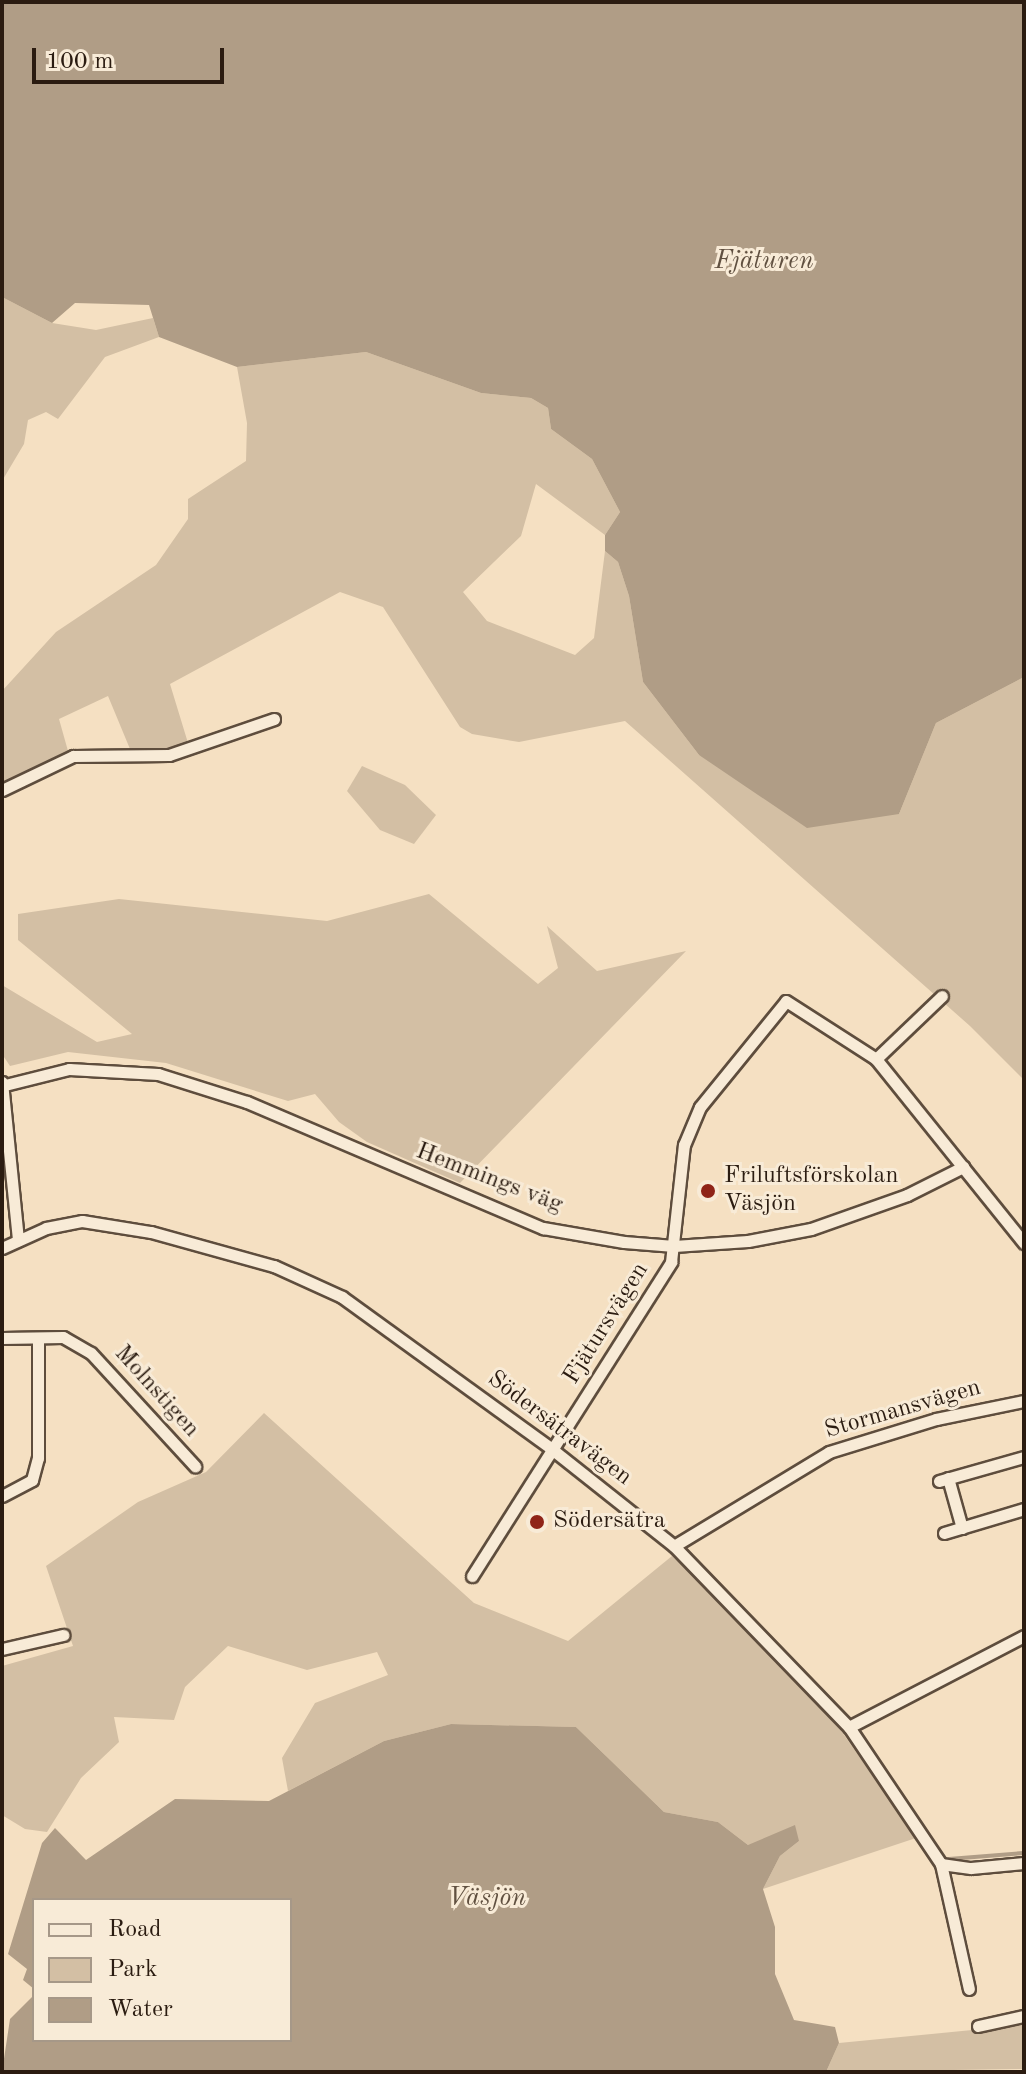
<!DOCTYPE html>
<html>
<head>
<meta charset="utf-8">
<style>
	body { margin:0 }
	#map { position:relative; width:1026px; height:2074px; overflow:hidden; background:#f5e0c2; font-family:"Old Standard TT",serif }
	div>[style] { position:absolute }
	.green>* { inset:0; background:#d3bfa4 }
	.water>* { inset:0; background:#b09d86 }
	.stream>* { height:4px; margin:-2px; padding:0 2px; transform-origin:2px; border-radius:2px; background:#b09d86 }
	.roads { filter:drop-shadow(2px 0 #5e4d3d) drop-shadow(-2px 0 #5e4d3d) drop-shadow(0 2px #5e4d3d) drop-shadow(0 -2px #5e4d3d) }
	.street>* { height:11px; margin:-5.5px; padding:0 5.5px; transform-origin:5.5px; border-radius:5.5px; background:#f8ebd7 }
	.dots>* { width:22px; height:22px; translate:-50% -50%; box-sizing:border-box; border:4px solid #f8ebd7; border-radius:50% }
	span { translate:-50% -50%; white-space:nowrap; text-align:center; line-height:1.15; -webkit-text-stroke:6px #f8ebd7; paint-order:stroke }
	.poi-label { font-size:24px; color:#2b1c11 }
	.left { translate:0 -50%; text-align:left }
	.street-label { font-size:24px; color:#2b1c11 }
	.water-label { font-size:26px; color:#605040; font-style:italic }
	.frame { position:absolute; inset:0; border:4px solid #2b1c11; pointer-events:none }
	.legend { position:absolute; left:32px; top:1898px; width:260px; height:144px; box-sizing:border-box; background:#f8ebd7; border:2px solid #a69888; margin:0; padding:10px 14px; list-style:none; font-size:24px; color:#2b1c11 }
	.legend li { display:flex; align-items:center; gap:16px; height:40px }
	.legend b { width:40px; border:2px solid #a69888 }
	.scale { position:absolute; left:32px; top:48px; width:192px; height:36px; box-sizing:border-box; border:4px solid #2b1c11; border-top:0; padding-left:10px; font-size:24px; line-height:28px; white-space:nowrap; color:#2b1c11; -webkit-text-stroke:6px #f8ebd7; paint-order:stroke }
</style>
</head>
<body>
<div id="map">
	<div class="green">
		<div style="clip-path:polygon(2px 297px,52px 323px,96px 330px,153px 318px,159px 337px,105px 357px,58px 419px,46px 412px,28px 420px,24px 444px,2px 481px)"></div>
		<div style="clip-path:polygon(366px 352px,481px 393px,531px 398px,548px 408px,551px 429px,592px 459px,620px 512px,605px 535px,536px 484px,521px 536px,463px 592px,487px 621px,575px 655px,594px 638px,605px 551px,618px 562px,629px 596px,643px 682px,699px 755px,899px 814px,936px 723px,1024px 677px,1024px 1080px,970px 1026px,625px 721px,519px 742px,472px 734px,460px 727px,383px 607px,340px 592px,170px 684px,188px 743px,154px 751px,130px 749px,108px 696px,59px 719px,68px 751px,2px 783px,2px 691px,56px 632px,156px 565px,188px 519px,188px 499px,246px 461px,247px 423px,237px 367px)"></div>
		<div style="clip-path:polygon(362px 766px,405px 785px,436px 815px,414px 844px,380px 830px,347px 791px)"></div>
		<div style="clip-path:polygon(429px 894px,538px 984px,558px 968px,547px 926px,597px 971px,686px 951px,460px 1183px,367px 1142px,339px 1122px,315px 1094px,288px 1101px,166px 1063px,68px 1052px,10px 1066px,2px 1054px,2px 985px,97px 1042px,132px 1034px,18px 940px,18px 914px,119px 899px,327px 921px)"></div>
		<div style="clip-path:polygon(264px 1413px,474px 1603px,568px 1641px,672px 1556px,765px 1644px,842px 1732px,916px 1838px,763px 1889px,780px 1856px,799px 1841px,748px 1845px,718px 1822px,664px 1812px,576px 1727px,451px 1724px,384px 1741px,288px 1791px,282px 1758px,315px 1703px,388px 1675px,377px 1652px,307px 1670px,228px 1646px,185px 1687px,174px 1720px,114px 1717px,119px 1742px,81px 1778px,47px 1832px,25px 1829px,2px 1815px,2px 1666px,73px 1646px,46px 1566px,138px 1502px,206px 1472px)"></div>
		<div style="clip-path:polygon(1024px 2025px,1024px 2069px,826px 2072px,839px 2043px)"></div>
	</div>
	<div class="water">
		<div style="clip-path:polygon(2px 2px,1024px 2px,1024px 677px,936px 723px,899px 814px,807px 828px,699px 755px,643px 682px,629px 596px,618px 562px,605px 551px,605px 535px,620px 512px,592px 459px,551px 429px,548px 408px,531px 398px,481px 393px,366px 352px,237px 367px,159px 337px,149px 305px,75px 303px,52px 323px,2px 297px)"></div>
		<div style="clip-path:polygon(451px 1724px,576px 1727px,664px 1812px,718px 1822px,748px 1845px,795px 1825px,799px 1841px,780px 1856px,763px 1889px,775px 1927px,775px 1974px,794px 2020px,835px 2027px,839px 2043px,826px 2072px,2px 2072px,10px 2019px,34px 1995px,34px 2040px,290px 2040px,290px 1900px,34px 1900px,34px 1989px,23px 1980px,27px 1969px,8px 1954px,42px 1843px,55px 1828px,86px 1860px,175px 1799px,269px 1801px,384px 1741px)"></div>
	</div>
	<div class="stream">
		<div style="left:949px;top:1859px;width:75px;rotate:-4.6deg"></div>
	</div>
	<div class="roads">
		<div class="street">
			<div style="left:2px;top:790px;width:79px;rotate:-25.6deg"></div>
			<div style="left:73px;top:756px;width:96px;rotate:-0.6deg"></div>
			<div style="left:169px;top:755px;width:111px;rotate:-18.9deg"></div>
			<div style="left:876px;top:1059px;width:91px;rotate:-43.7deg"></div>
			<div style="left:2px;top:1082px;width:159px;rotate:84.2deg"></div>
			<div style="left:5px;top:1085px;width:66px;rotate:-14deg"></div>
			<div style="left:69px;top:1069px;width:89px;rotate:3.2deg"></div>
			<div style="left:158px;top:1074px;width:93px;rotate:17.5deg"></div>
			<div style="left:247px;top:1102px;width:322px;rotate:23.1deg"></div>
			<div style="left:543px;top:1228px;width:82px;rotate:9.8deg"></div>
			<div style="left:624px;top:1242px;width:50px;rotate:4.6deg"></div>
			<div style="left:674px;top:1246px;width:74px;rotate:-3.9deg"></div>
			<div style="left:748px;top:1241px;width:64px;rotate:-10.8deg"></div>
			<div style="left:811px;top:1229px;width:102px;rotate:-19.5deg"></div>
			<div style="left:907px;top:1195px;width:63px;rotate:-26.6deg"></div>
			<div style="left:2px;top:1248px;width:48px;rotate:-24.4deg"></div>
			<div style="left:46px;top:1228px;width:37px;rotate:-11deg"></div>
			<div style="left:82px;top:1221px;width:70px;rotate:9.1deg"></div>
			<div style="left:151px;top:1232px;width:128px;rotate:15.5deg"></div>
			<div style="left:274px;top:1266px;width:75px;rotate:24.5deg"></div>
			<div style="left:342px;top:1297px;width:261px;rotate:35.9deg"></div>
			<div style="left:553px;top:1450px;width:154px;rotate:38.4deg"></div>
			<div style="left:674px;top:1546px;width:252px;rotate:46deg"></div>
			<div style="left:849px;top:1727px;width:165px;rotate:56.1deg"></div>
			<div style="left:941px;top:1864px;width:128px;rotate:77.4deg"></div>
			<div style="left:2px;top:1338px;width:61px;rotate:-0.9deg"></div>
			<div style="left:63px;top:1337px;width:32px;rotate:30deg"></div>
			<div style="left:91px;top:1353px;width:154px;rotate:47.4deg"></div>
			<div style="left:948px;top:1478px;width:52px;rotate:74.4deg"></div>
			<div style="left:939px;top:1481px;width:88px;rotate:-15.8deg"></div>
			<div style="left:2px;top:1496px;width:34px;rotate:-28deg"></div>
			<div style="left:32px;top:1480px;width:23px;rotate:-75deg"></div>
			<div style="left:38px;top:1458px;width:120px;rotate:-90deg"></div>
			<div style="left:944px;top:1533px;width:84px;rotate:-16.7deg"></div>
			<div style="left:674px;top:1546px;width:181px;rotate:-31.2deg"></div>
			<div style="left:829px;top:1452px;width:112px;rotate:-17.1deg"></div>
			<div style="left:936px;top:1419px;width:90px;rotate:-11.6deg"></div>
			<div style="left:472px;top:1576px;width:372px;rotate:-57.6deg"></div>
			<div style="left:671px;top:1262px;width:118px;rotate:-83.7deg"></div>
			<div style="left:684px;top:1145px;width:41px;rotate:-67.2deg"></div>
			<div style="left:700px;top:1107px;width:136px;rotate:-50.9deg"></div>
			<div style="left:786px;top:1001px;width:107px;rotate:32.8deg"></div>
			<div style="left:876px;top:1059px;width:236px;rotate:51.2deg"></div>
			<div style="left:2px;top:1649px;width:63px;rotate:-12.9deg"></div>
			<div style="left:849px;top:1727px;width:197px;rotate:-27.5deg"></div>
			<div style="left:941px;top:1864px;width:30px;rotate:8deg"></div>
			<div style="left:971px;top:1868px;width:53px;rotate:-5.4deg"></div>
			<div style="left:978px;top:2026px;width:47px;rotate:-12.3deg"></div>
		</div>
	</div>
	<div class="dots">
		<div style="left:708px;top:1191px;background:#8f2418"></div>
		<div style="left:537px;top:1522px;background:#8f2418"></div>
	</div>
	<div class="poi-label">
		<span class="left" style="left:724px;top:1191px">Friluftsförskolan<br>Väsjön</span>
		<span class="left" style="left:553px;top:1522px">Södersätra</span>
	</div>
	<div class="street-label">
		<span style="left:489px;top:1179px;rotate:21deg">Hemmings väg</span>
		<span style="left:607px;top:1324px;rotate:-58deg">Fjätursvägen</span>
		<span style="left:156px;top:1392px;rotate:48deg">Molnstigen</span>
		<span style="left:903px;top:1410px;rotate:-16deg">Stormansvägen</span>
		<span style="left:559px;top:1429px;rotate:37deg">Södersätravägen</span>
	</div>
	<div class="water-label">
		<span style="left:764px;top:262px">Fjäturen</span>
		<span style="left:487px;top:1899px">Väsjön</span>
	</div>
	<div class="frame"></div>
	<ul class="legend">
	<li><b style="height:10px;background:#f8ebd7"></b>Road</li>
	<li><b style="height:22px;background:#d3bfa4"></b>Park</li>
	<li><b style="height:22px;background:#b09d86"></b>Water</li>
	</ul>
	<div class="scale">100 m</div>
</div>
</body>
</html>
